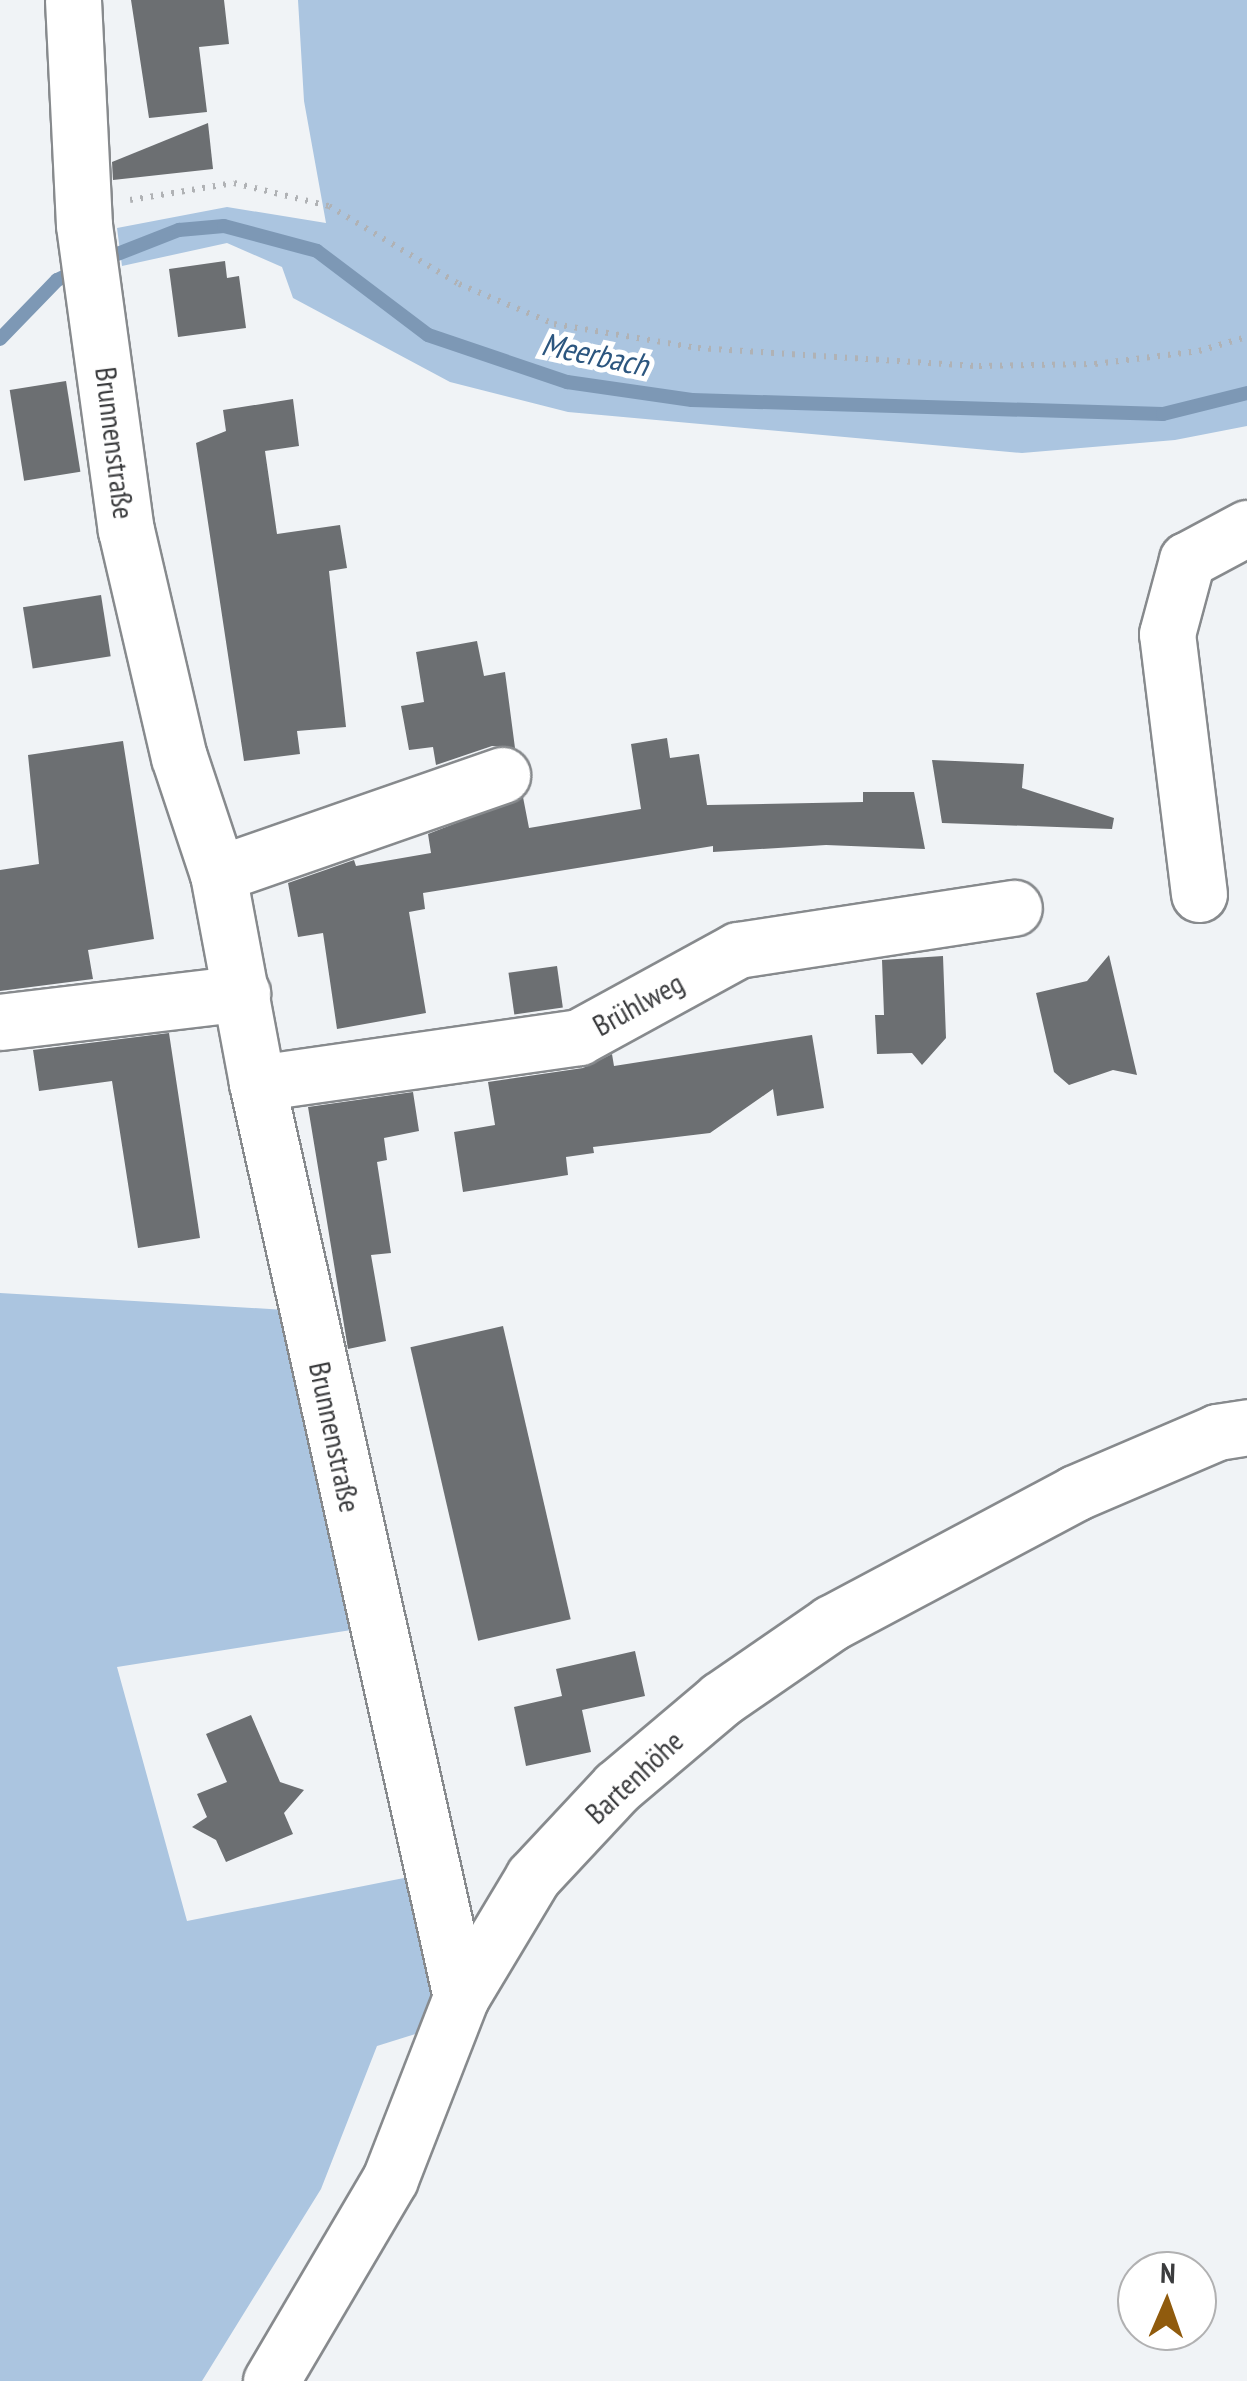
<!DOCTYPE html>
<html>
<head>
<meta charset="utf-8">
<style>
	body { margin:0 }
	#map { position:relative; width:1247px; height:2381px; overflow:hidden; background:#f0f3f6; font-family:"PT Sans Narrow",sans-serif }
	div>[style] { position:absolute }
	.green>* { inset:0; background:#abc5e0 }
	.stream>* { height:14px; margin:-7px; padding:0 7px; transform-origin:7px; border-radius:7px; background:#7d98b5 }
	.building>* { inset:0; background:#6c6f72; transform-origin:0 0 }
	.path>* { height:6px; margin-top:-3px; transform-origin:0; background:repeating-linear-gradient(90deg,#b0b2b5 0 2.5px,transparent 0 10.5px) }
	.roads { filter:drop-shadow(2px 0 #878a8d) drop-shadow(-2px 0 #878a8d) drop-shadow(0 2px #878a8d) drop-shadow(0 -2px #878a8d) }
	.minor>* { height:55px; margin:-27.5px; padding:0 27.5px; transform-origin:27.5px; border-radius:27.5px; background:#fff }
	span { translate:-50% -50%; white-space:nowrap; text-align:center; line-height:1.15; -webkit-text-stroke:10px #fff; paint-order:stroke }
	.street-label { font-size:30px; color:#3b3c3e }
	.water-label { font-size:32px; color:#2c567f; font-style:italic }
	.north { position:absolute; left:1117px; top:2251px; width:100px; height:100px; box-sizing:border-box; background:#fff; border:2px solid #b1b1b2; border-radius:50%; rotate:2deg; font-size:28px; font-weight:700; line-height:40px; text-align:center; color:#3b3c3e }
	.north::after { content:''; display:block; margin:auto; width:35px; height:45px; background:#905b0d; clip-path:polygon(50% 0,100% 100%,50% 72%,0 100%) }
</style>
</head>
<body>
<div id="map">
	<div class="green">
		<div style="clip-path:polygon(298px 0,1247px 0,1247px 426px,1175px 440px,1022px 453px,568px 412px,450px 382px,293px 298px,282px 267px,227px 243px,122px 266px,117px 228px,227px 207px,326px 223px,304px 101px)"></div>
		<div style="clip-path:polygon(0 1293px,286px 1310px,364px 1628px,117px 1667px,187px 1921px,409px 1877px,442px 1982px,425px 2031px,377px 2046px,321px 2189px,202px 2381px,0 2381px)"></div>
	</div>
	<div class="stream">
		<div style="left:102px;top:260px;width:83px;rotate:-21.3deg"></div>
		<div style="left:179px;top:230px;width:45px;rotate:-5.1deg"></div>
		<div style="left:224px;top:226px;width:96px;rotate:15deg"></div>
		<div style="left:317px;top:251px;width:139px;rotate:37.1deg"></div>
		<div style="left:428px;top:335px;width:147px;rotate:18.7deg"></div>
		<div style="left:567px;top:382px;width:126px;rotate:8.2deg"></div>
		<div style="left:692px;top:400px;width:471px;rotate:1.7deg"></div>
		<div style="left:1163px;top:414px;width:87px;rotate:-14deg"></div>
		<div style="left:0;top:339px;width:82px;rotate:-46deg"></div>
		<div style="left:57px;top:280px;width:23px;rotate:-25deg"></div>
	</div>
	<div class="building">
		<div style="clip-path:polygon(131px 0,224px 0,229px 44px,199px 47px,207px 112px,149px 118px)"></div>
		<div style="clip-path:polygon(208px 123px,213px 169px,113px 180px,112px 162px)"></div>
		<div style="clip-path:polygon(225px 261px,227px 278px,239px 276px,246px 328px,178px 337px,169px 269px)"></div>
		<div style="left:66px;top:381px;width:92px;height:57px;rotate:81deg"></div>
		<div style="clip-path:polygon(293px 399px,299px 446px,265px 451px,277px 534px,340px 525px,347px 568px,329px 571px,346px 727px,297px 731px,300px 754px,244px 761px,196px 443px,226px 431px,223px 410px)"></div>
		<div style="left:101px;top:595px;width:62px;height:79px;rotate:81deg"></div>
		<div style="clip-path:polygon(477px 641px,484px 676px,505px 672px,515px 748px,492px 746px,436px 765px,433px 747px,409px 750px,401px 706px,424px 702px,416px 652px)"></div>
		<div style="clip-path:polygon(667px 738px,670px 758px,699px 754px,707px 805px,863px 802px,863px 792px,914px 792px,925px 849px,826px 845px,713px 852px,713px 846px,423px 893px,425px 909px,409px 912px,426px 1013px,337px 1029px,323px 933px,298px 937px,288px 883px,354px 860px,356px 866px,431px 853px,428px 834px,523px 797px,529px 828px,641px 809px,631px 744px)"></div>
		<div style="clip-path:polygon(123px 741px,154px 939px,88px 950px,93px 979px,0 991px,0 870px,39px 864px,28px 755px)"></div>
		<div style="clip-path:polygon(932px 760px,1024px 764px,1022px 788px,1114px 818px,1112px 829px,942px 823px)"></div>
		<div style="clip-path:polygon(1109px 955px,1137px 1075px,1113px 1070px,1069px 1085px,1054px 1072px,1036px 993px,1087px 981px)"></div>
		<div style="clip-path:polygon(943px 956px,946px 1038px,922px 1065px,912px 1053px,877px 1054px,875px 1015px,884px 1015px,882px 960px)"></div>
		<div style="left:557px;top:966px;width:42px;height:49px;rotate:82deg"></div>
		<div style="clip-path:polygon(169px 1033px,200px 1238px,138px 1248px,112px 1081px,39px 1091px,33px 1050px)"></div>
		<div style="clip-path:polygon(812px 1035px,824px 1108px,777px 1116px,773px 1089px,710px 1133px,593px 1147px,594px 1153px,566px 1157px,568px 1175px,463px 1192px,454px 1132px,495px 1125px,488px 1082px,583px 1068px,612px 1054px,614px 1066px)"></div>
		<div style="clip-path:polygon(413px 1092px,419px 1131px,384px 1138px,387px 1160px,377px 1162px,391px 1253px,371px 1255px,386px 1341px,348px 1349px,308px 1107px)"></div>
		<div style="left:503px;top:1326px;width:301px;height:95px;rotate:77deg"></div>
		<div style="clip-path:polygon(635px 1651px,645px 1696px,582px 1710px,591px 1752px,526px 1766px,514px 1707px,562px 1696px,556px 1669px)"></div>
		<div style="clip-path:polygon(251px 1715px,280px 1782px,304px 1790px,284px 1813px,293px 1834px,226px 1862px,216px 1840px,192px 1827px,207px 1817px,197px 1794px,227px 1782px,206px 1734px)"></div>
	</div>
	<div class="path">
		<div style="left:130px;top:200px;width:105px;rotate:-9.3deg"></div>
		<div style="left:234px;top:183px;width:98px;rotate:13.6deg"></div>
		<div style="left:329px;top:206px;width:152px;rotate:31deg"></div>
		<div style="left:459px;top:284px;width:103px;rotate:22.8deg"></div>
		<div style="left:554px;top:324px;width:146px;rotate:9.5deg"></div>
		<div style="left:698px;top:348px;width:282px;rotate:3.7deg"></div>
		<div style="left:979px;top:366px;width:116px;rotate:-1deg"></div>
		<div style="left:1095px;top:364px;width:105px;rotate:-7.1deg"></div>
		<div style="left:1199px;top:351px;width:50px;rotate:-16.3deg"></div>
	</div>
	<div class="roads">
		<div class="minor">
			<div style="left:73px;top:0;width:225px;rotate:87.2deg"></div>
			<div style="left:84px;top:225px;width:308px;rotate:82.2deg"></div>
			<div style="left:126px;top:530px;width:233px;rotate:76.9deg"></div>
			<div style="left:179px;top:757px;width:123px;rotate:71.6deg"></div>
			<div style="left:218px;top:874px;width:213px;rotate:79.4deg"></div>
			<div style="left:257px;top:1083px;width:936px;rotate:77.42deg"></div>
			<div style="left:218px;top:874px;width:301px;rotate:-19.2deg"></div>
			<div style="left:1199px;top:894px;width:262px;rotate:-97deg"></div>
			<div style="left:1167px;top:634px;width:77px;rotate:-74.9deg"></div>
			<div style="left:1187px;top:560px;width:68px;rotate:-28.1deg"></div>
			<div style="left:0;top:1022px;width:244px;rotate:-6.8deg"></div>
			<div style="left:257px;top:1083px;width:325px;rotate:-8.1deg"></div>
			<div style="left:579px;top:1037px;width:181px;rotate:-28.7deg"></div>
			<div style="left:738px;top:950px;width:279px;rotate:-8.7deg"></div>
			<div style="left:271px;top:2381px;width:234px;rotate:-59.5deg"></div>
			<div style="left:390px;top:2179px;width:195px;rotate:-68.7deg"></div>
			<div style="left:461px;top:1997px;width:140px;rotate:-59deg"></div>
			<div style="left:533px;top:1877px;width:123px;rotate:-47deg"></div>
			<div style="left:617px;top:1787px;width:136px;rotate:-40.2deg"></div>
			<div style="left:721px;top:1699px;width:134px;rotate:-34.6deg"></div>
			<div style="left:831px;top:1623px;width:276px;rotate:-28deg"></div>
			<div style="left:1075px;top:1493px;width:155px;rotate:-23.2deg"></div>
			<div style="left:1217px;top:1432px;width:30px;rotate:-9deg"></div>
		</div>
	</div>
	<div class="street-label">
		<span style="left:115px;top:443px;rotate:83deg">Brunnenstraße</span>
		<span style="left:638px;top:1004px;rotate:-29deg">Brühlweg</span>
		<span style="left:335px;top:1437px;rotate:78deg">Brunnenstraße</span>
		<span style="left:634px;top:1777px;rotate:-43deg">Bartenhöhe</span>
	</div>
	<div class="water-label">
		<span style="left:595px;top:354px;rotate:12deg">Meerbach</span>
	</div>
	<div class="north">N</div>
</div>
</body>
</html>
